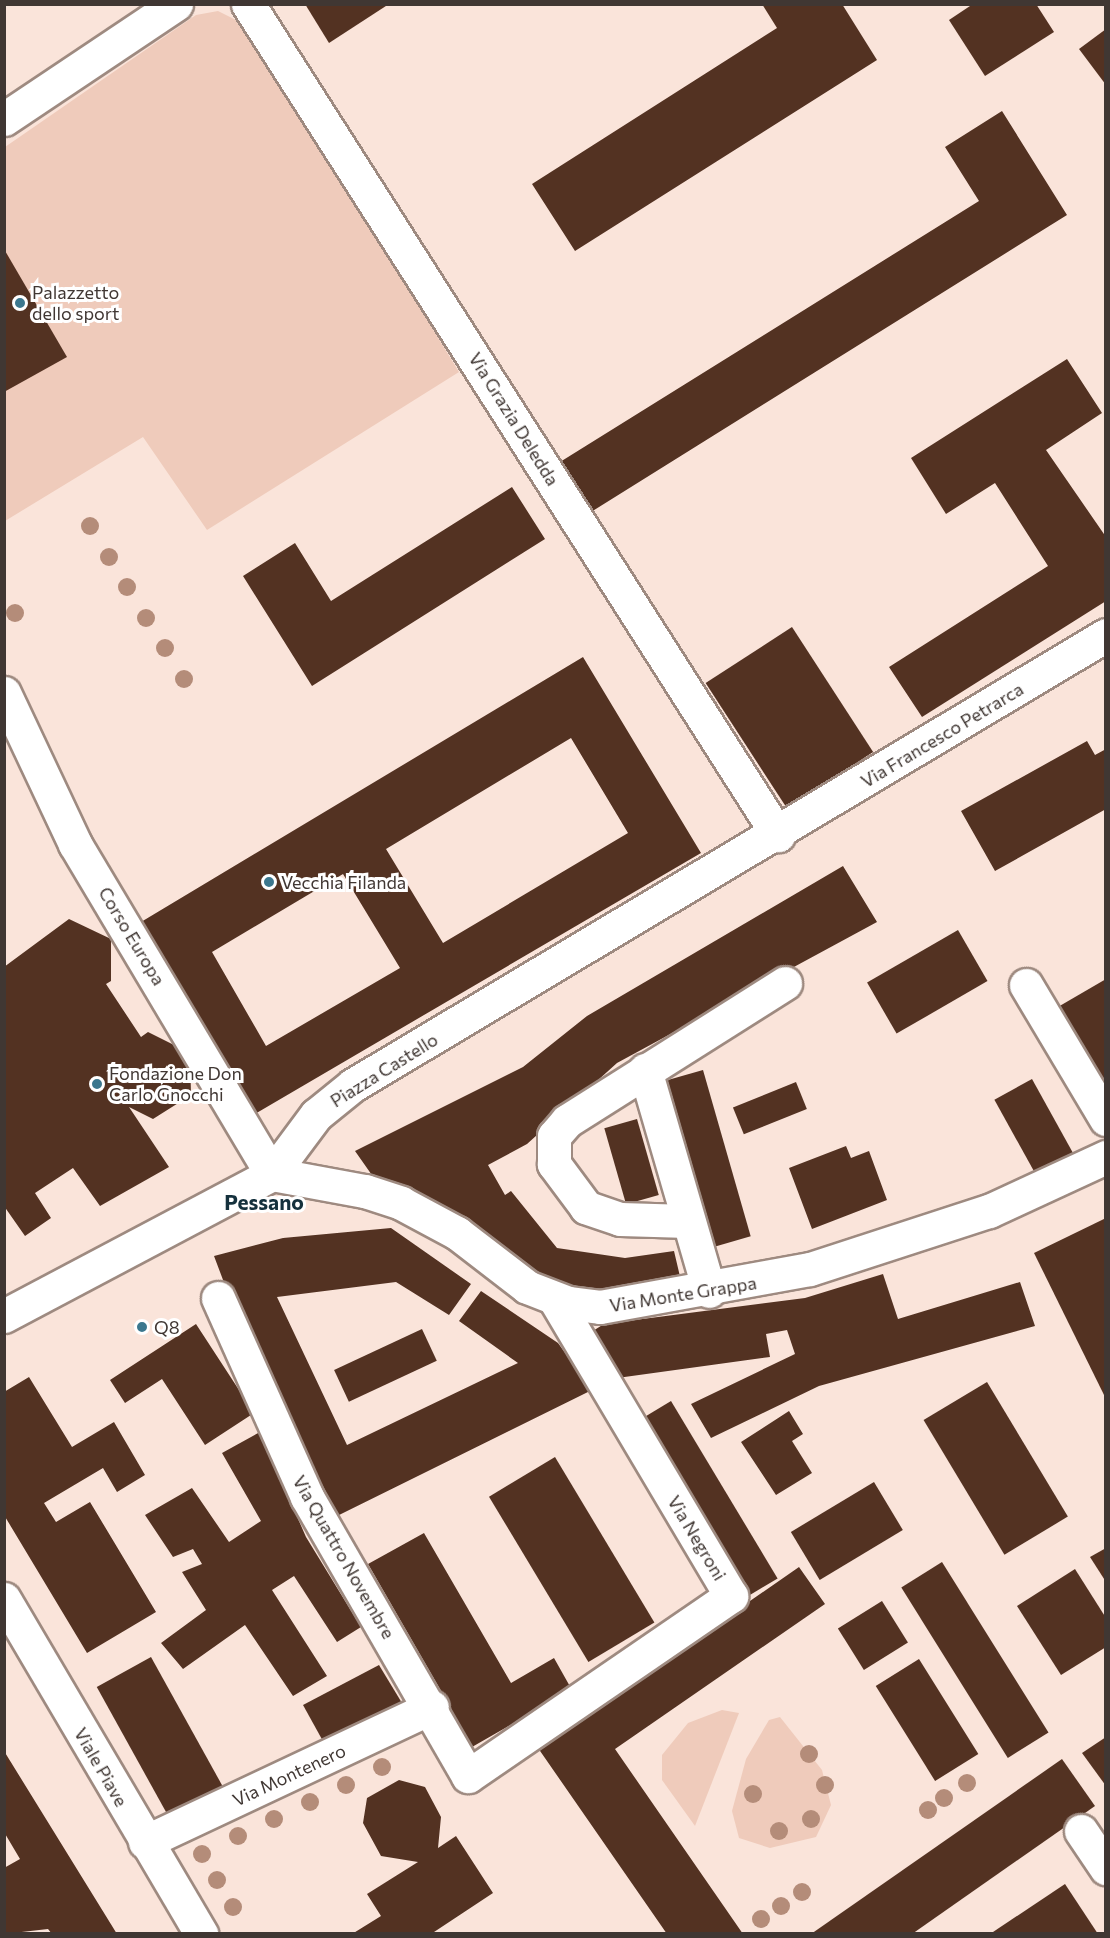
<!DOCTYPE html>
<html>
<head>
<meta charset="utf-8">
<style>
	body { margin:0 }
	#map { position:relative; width:1110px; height:1938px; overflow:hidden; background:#fae4da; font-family:Commissioner,sans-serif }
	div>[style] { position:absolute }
	.green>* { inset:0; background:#efcbbb }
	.building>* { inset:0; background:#533222; transform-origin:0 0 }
	.roads { filter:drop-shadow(2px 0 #9e8a80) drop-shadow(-2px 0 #9e8a80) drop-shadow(0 2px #9e8a80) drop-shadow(0 -2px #9e8a80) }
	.minor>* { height:33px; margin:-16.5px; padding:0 16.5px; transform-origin:16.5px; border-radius:16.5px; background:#fff }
	.trees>* { width:18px; height:18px; margin:-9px; border-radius:50%; background:#b48c79 }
	.dots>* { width:16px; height:16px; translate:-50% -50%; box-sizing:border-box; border:3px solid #fff; border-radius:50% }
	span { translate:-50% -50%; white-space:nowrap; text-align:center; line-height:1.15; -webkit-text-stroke:6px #fff; paint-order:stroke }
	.poi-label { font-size:18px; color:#403733 }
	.left { translate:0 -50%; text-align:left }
	.street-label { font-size:18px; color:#403733 }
	.quarter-label { font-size:21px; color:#15313d; font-weight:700 }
	.frame { position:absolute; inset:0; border:6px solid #403733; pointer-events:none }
</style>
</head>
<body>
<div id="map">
	<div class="green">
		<div style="clip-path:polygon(218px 11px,248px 26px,459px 372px,207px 530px,143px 437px,5px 521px,5px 147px,196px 15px)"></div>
		<div style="clip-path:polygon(722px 1710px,739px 1713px,695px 1826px,662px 1780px,662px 1755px,688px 1723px)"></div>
		<div style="clip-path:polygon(780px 1717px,822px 1770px,831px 1805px,816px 1837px,770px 1848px,739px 1838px,732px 1811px,746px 1759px,769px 1720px)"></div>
	</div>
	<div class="building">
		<div style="clip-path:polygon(305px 4px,389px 4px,329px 43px)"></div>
		<div style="clip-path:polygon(762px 4px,842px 4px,877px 60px,575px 251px,532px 184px,777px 28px)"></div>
		<div style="clip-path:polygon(973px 4px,1036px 4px,1054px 32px,985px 76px,949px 20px)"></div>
		<div style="clip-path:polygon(1106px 29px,1106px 85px,1079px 49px)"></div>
		<div style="clip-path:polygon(1002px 111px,1067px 215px,591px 512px,560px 462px,979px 201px,945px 147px)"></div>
		<div style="clip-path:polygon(4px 249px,67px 357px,4px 392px)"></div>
		<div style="clip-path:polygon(1067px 359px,1102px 413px,1046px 450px,1106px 537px,1106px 601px,922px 717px,889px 667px,1048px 566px,995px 483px,946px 514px,911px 458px)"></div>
		<div style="clip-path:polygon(512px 487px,545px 539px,312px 686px,243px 576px,295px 543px,331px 601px)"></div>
		<div style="left:792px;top:627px;width:149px;height:103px;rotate:57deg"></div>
		<div style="clip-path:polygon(evenodd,583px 657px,701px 853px,253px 1115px,141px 922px,583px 657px,571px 738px,628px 833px,443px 943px,386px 849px,571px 738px,583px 657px,343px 874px,400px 968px,266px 1046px,212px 952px,343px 874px)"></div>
		<div style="clip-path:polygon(1087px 741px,1095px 755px,1106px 749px,1106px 809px,995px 871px,961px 811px)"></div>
		<div style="clip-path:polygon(843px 866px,877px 922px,617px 1063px,527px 1144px,488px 1165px,505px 1195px,511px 1191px,557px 1248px,625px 1258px,674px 1251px,682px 1285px,566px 1297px,381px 1188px,355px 1151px,523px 1067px,587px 1016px)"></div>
		<div style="clip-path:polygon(69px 919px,111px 939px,111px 981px,106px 984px,141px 1037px,148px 1032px,190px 1053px,191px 1095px,153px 1119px,129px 1107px,169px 1167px,100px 1206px,73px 1168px,35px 1193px,51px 1218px,25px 1236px,4px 1206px,4px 967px)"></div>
		<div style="left:958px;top:930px;width:59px;height:105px;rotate:60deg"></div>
		<div style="clip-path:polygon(1106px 979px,1106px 1103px,1051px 1011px)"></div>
		<div style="left:703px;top:1070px;width:173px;height:52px;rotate:74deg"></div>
		<div style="left:1032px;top:1079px;width:86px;height:43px;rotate:61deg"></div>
		<div style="left:796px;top:1082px;width:29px;height:68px;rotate:68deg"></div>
		<div style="left:637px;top:1119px;width:79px;height:34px;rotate:74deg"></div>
		<div style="clip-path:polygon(846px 1146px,851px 1158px,869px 1151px,887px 1200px,812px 1229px,789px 1168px)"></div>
		<div style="clip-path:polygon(1106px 1218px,1106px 1399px,1034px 1253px)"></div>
		<div style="clip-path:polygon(391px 1228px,471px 1284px,449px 1315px,396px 1282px,277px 1297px,347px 1445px,518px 1363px,459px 1321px,481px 1291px,558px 1343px,592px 1390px,333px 1518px,266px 1394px,214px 1256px,283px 1238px)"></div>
		<div style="clip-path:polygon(883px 1274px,898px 1319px,1020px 1282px,1035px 1326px,819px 1386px,711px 1438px,691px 1404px,795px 1354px,787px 1330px,766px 1334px,770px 1357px,610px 1379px,588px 1334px,604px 1324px,805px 1298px)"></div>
		<div style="clip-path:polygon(196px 1324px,254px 1413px,205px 1445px,162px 1379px,125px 1403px,110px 1380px)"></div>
		<div style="left:422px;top:1329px;width:35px;height:97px;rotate:65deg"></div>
		<div style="clip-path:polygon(29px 1377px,72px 1447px,114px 1422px,145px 1475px,117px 1492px,103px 1468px,44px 1503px,56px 1522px,90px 1502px,156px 1612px,87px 1653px,4px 1515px,4px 1392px)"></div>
		<div style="left:987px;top:1382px;width:157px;height:74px;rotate:59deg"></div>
		<div style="left:671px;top:1401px;width:207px;height:42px;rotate:59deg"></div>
		<div style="clip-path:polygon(789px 1411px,803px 1434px,792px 1441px,812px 1473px,776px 1495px,741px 1442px)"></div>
		<div style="clip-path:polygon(260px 1432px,306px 1537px,361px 1627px,337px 1642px,294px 1576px,272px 1590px,327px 1676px,293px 1696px,245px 1625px,183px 1669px,161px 1643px,206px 1610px,182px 1572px,202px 1564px,193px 1549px,173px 1557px,145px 1515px,192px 1488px,229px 1542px,261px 1521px,222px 1453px)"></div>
		<div style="left:555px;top:1457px;width:193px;height:77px;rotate:59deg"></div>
		<div style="left:874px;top:1482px;width:56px;height:97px;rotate:59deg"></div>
		<div style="clip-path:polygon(424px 1533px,511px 1683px,554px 1658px,572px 1690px,465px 1751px,444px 1715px,452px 1710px,368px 1564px)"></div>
		<div style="clip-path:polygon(1106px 1548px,1106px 1582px,1090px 1557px)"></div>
		<div style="left:942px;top:1562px;width:201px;height:48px;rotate:58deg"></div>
		<div style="clip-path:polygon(799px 1567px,825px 1604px,615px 1749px,743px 1934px,667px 1934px,538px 1748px)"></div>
		<div style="clip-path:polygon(1075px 1569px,1106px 1618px,1106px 1647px,1061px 1675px,1017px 1606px)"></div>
		<div style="left:882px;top:1601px;width:49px;height:52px;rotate:58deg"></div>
		<div style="left:151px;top:1657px;width:156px;height:62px;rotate:61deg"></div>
		<div style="left:919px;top:1659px;width:112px;height:51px;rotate:58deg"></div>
		<div style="clip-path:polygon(379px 1665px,405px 1708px,324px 1743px,303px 1705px)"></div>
		<div style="clip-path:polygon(1106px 1737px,1106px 1786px,1082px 1753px)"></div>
		<div style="clip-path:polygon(4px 1751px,117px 1934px,52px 1934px,48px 1929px,4px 1934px,4px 1868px,20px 1859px,4px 1832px)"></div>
		<div style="clip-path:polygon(1062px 1759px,1095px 1806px,912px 1934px,811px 1934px)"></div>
		<div style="clip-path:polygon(399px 1780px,425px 1787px,441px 1817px,438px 1848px,456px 1836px,493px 1893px,431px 1934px,352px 1934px,381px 1916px,367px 1894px,418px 1862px,381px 1856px,363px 1823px,367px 1798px)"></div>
		<div style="clip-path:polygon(1065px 1884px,1098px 1934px,990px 1934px)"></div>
	</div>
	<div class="roads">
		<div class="minor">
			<div style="left:248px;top:4px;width:986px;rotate:57.47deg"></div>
			<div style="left:4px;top:119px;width:207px;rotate:-33.8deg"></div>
			<div style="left:4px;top:693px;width:167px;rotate:64.8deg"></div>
			<div style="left:75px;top:844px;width:384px;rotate:59.2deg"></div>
			<div style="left:1026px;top:985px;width:156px;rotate:59.2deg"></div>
			<div style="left:645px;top:1070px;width:230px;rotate:73.8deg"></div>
			<div style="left:272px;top:1174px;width:95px;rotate:10.4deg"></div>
			<div style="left:365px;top:1191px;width:38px;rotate:18deg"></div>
			<div style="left:401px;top:1203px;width:64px;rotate:28.2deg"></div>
			<div style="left:457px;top:1233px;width:88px;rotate:37.6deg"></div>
			<div style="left:527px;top:1287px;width:44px;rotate:21.3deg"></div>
			<div style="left:568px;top:1303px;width:32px;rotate:7deg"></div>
			<div style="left:600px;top:1307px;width:213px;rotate:-10.3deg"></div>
			<div style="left:810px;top:1269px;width:188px;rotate:-18deg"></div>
			<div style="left:989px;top:1211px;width:129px;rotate:-24.8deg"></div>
			<div style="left:688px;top:1221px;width:68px;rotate:-178.3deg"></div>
			<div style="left:620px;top:1219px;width:36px;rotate:-161deg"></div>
			<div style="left:586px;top:1207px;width:54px;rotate:-126.7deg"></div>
			<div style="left:554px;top:1164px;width:28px;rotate:-90deg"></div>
			<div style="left:554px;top:1136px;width:20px;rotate:-49deg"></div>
			<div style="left:567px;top:1121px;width:258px;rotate:-32.3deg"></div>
			<div style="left:218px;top:1298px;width:218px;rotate:65.9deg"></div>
			<div style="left:307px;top:1497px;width:322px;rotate:60deg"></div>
			<div style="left:468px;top:1776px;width:319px;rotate:-34.4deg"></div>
			<div style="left:731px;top:1596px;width:345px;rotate:-120.7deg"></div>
			<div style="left:4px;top:1316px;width:303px;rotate:-27.9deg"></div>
			<div style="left:272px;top:1174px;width:74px;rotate:-53.3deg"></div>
			<div style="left:316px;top:1115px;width:48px;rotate:-39deg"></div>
			<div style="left:353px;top:1085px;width:877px;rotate:-30.86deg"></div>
			<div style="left:4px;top:1599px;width:389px;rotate:59.5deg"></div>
			<div style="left:1081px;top:1831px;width:45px;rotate:56deg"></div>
			<div style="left:145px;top:1842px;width:317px;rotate:-25.2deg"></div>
		</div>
	</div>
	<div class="trees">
		<div style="left:90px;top:526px"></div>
		<div style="left:109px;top:557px"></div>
		<div style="left:127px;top:587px"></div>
		<div style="left:15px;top:613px"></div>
		<div style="left:146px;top:618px"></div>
		<div style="left:165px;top:648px"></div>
		<div style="left:184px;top:679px"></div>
		<div style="left:809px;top:1754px"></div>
		<div style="left:382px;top:1767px"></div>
		<div style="left:967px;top:1783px"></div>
		<div style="left:346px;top:1785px"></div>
		<div style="left:825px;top:1785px"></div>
		<div style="left:753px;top:1794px"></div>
		<div style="left:944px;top:1798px"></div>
		<div style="left:310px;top:1802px"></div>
		<div style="left:928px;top:1810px"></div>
		<div style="left:274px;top:1819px"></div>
		<div style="left:811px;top:1819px"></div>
		<div style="left:779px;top:1831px"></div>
		<div style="left:238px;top:1836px"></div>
		<div style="left:202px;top:1854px"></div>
		<div style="left:217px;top:1880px"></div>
		<div style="left:802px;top:1892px"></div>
		<div style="left:781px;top:1906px"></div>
		<div style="left:233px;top:1907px"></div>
		<div style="left:761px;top:1919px"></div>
	</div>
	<div class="dots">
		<div style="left:20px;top:303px;background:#3b778e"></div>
		<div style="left:269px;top:882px;background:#3b778e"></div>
		<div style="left:97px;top:1084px;background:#3b778e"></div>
		<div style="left:142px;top:1327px;background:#3b778e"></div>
	</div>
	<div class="poi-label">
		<span class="left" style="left:32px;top:303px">Palazzetto<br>dello sport</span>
		<span class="left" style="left:281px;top:882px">Vecchia Filanda</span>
		<span class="left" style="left:109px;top:1084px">Fondazione Don<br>Carlo Gnocchi</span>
		<span class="left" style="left:154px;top:1327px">Q8</span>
	</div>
	<div class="street-label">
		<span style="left:514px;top:419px;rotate:58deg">Via Grazia Deledda</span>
		<span style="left:942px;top:735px;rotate:-31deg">Via Francesco Petrarca</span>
		<span style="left:132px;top:936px;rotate:59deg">Corso Europa</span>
		<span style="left:384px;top:1070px;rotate:-32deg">Piazza Castello</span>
		<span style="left:683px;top:1294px;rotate:-9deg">Via Monte Grappa</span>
		<span style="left:697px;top:1538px;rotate:59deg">Via Negroni</span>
		<span style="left:344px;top:1557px;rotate:60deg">Via Quattro Novembre</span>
		<span style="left:101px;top:1767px;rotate:60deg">Viale Piave</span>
		<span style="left:289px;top:1775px;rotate:-25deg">Via Montenero</span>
	</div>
	<div class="quarter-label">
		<span style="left:264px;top:1202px">Pessano</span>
	</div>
	<div class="frame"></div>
</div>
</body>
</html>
